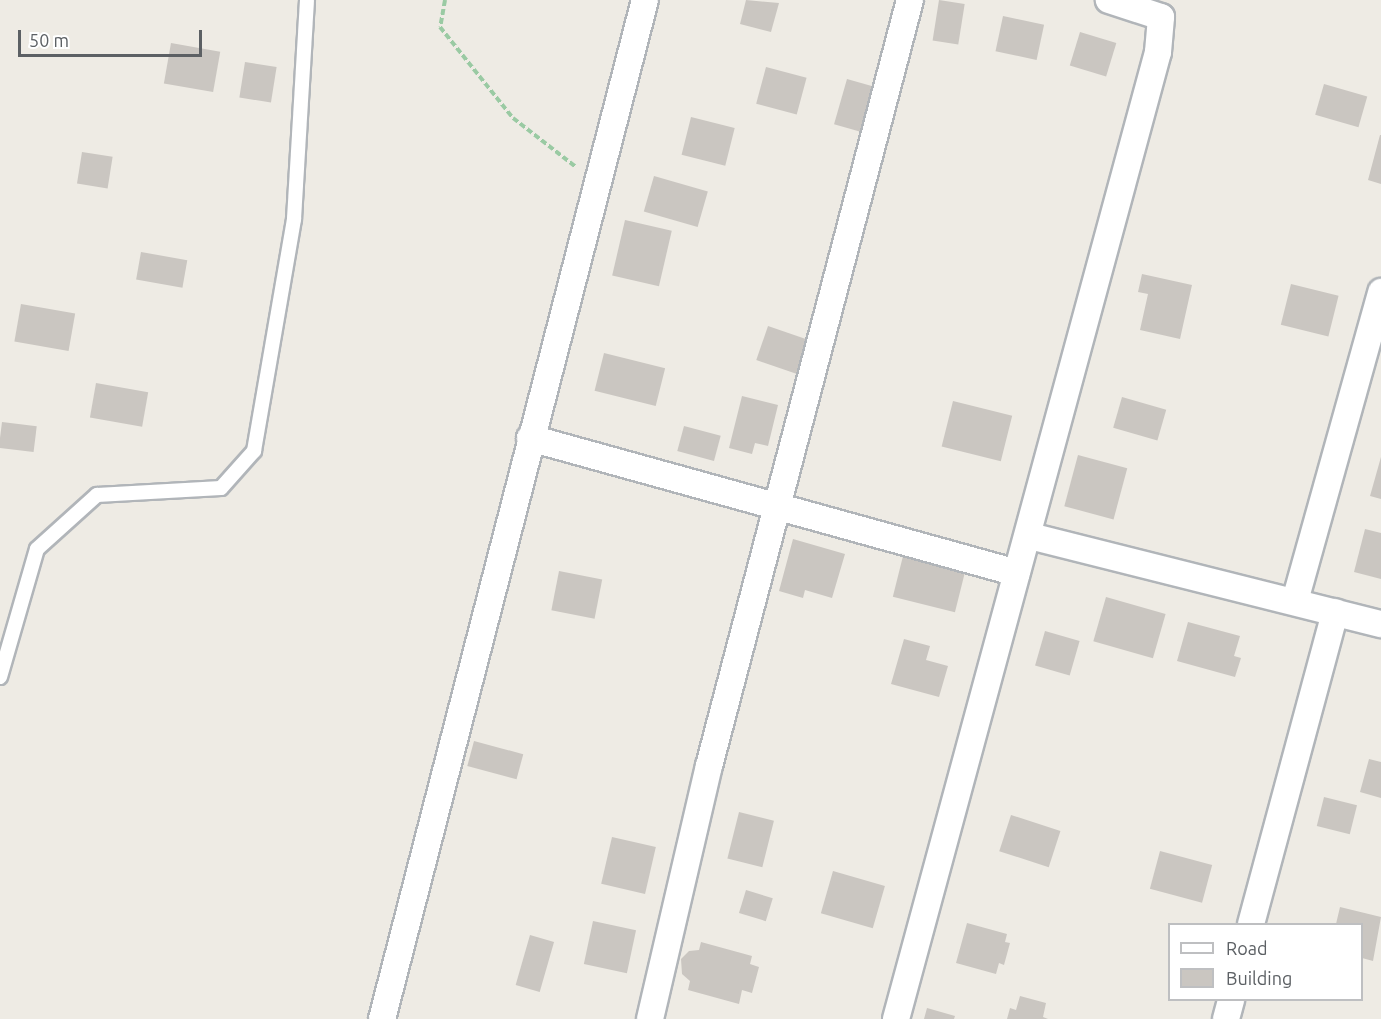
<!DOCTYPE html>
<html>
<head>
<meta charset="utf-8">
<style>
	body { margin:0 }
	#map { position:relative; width:1381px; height:1019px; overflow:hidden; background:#eeebe4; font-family:Ubuntu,sans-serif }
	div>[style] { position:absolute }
	.building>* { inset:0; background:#cac6c1; transform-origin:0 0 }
	.path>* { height:4px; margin-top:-2px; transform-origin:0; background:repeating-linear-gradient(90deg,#9acaa3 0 6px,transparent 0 9px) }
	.roads { filter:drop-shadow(2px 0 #b1b5b9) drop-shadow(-2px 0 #b1b5b9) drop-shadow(0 2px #b1b5b9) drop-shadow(0 -2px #b1b5b9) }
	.lane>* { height:14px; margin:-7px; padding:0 7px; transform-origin:7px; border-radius:7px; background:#fff }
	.street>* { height:26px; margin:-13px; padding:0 13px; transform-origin:13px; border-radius:13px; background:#fff }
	span { translate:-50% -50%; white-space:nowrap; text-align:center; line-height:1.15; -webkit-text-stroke:4.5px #fff; paint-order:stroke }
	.legend { position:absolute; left:1168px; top:923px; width:195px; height:78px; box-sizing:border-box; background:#fff; border:2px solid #bebfc1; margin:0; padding:8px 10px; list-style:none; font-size:18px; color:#5c6064 }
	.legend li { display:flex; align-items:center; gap:12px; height:30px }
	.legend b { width:30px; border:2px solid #bebfc1 }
	.scale { position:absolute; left:18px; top:30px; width:184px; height:27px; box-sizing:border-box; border:3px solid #5c6064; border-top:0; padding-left:8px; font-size:18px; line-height:21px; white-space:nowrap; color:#5c6064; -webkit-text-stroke:4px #fff; paint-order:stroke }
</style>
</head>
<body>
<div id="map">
	<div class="building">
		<div style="clip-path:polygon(746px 0,779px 3px,771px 32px,740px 24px)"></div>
		<div style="left:939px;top:0;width:26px;height:41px;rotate:9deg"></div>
		<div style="left:1003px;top:16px;width:42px;height:36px;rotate:12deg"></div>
		<div style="left:1080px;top:32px;width:38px;height:35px;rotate:17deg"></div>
		<div style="left:171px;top:43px;width:50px;height:41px;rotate:10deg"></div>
		<div style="left:245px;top:62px;width:32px;height:36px;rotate:9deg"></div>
		<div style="left:766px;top:67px;width:42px;height:38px;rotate:15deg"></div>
		<div style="left:847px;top:79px;width:33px;height:47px;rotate:16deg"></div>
		<div style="left:1324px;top:84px;width:45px;height:32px;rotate:16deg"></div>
		<div style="left:691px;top:117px;width:45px;height:39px;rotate:14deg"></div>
		<div style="clip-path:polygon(1380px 135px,1381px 135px,1381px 184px,1368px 180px)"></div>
		<div style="left:82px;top:152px;width:31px;height:32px;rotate:9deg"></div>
		<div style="left:654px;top:176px;width:56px;height:37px;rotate:16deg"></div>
		<div style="left:625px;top:220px;width:48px;height:57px;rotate:13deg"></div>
		<div style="left:141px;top:252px;width:47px;height:28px;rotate:10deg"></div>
		<div style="clip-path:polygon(1142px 274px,1192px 285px,1180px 339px,1140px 330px,1148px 294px,1138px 292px)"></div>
		<div style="left:1291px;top:284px;width:49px;height:42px;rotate:14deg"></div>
		<div style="left:21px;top:304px;width:55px;height:38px;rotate:10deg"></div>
		<div style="left:768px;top:326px;width:50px;height:36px;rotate:19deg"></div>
		<div style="left:604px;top:353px;width:63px;height:39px;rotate:14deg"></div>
		<div style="left:96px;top:383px;width:53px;height:35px;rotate:10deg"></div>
		<div style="clip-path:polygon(742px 396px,778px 405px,768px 446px,755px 443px,752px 454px,729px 448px)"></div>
		<div style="left:1122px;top:397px;width:46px;height:32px;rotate:16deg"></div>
		<div style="left:953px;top:401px;width:61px;height:47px;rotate:14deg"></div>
		<div style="left:2px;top:422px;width:35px;height:26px;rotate:7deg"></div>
		<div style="left:684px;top:426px;width:38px;height:26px;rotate:15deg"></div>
		<div style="left:1078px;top:455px;width:51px;height:53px;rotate:15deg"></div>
		<div style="clip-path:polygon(1381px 457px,1381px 499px,1370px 496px)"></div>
		<div style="clip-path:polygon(1365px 529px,1381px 533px,1381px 579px,1354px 572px)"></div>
		<div style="clip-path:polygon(793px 539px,845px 554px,832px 598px,805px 590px,803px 598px,779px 591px)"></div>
		<div style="left:903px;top:556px;width:64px;height:42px;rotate:14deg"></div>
		<div style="left:559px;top:571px;width:44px;height:40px;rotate:11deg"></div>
		<div style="left:1106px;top:597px;width:62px;height:46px;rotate:16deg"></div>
		<div style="clip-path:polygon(1188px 622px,1240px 636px,1234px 656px,1241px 658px,1235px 677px,1177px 661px)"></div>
		<div style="left:1045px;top:631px;width:36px;height:36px;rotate:16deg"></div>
		<div style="clip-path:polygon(904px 639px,930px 646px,926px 660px,948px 666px,939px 697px,891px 684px)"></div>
		<div style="left:474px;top:741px;width:51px;height:26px;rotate:15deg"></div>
		<div style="clip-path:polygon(1369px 759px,1381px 762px,1381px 798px,1360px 792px)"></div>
		<div style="left:1324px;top:797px;width:34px;height:30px;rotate:14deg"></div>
		<div style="left:739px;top:812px;width:36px;height:48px;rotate:14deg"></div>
		<div style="left:1011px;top:815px;width:52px;height:38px;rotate:18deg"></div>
		<div style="left:612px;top:837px;width:45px;height:48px;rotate:13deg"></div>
		<div style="left:1160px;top:851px;width:54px;height:39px;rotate:15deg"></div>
		<div style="left:833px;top:871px;width:54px;height:44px;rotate:16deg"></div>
		<div style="left:746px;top:890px;width:28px;height:24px;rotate:17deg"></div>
		<div style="clip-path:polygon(1340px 907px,1381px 917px,1373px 961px,1362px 958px,1362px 924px,1336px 924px)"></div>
		<div style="left:593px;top:921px;width:44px;height:44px;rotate:12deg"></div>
		<div style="clip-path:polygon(967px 923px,1007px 934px,1005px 942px,1010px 943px,1004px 965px,999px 963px,996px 974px,956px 963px)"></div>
		<div style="left:530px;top:935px;width:25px;height:52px;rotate:16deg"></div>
		<div style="clip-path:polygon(701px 942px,752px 956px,750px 964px,759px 967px,752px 993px,742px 990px,739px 1004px,688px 990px,690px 981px,682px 974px,681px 959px,689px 951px,699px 950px)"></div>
		<div style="clip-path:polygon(1020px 996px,1046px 1003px,1043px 1017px,1048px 1019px,1007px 1019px,1010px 1008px,1016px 1010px)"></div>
		<div style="clip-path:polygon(927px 1008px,955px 1016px,954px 1019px,924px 1019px)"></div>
	</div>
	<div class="path">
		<div style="left:445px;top:0;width:27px;rotate:100deg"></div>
		<div style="left:440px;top:27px;width:117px;rotate:51.3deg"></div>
		<div style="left:513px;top:118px;width:80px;rotate:37.9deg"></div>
	</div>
	<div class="roads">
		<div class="lane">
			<div style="left:0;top:677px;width:133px;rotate:-73.9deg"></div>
			<div style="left:37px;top:549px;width:81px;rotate:-42deg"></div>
			<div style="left:97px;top:495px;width:124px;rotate:-3.2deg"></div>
			<div style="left:221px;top:488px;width:50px;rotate:-48.3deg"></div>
			<div style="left:254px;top:451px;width:235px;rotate:-80.2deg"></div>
			<div style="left:294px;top:219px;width:219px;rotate:-86.6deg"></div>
		</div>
		<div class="street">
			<div style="left:530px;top:438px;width:505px;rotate:15.49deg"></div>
			<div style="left:1030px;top:536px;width:362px;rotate:14.1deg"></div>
			<div style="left:1295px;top:601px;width:321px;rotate:-74.4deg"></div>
			<div style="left:1251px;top:924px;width:323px;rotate:-74.9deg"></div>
			<div style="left:382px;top:1019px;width:1052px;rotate:-75.53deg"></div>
			<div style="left:650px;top:1019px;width:260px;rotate:-76.9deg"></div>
			<div style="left:709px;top:766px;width:792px;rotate:-75.3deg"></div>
			<div style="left:896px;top:1019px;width:1002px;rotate:-74.84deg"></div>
			<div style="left:1158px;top:52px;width:35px;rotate:-85deg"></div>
			<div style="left:1161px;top:17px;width:55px;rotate:-161.9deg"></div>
			<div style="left:1226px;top:1019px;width:20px;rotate:-75deg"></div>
		</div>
	</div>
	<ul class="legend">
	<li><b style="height:8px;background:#fff"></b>Road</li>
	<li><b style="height:16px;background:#cac6c1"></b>Building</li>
	</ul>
	<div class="scale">50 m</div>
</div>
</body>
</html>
